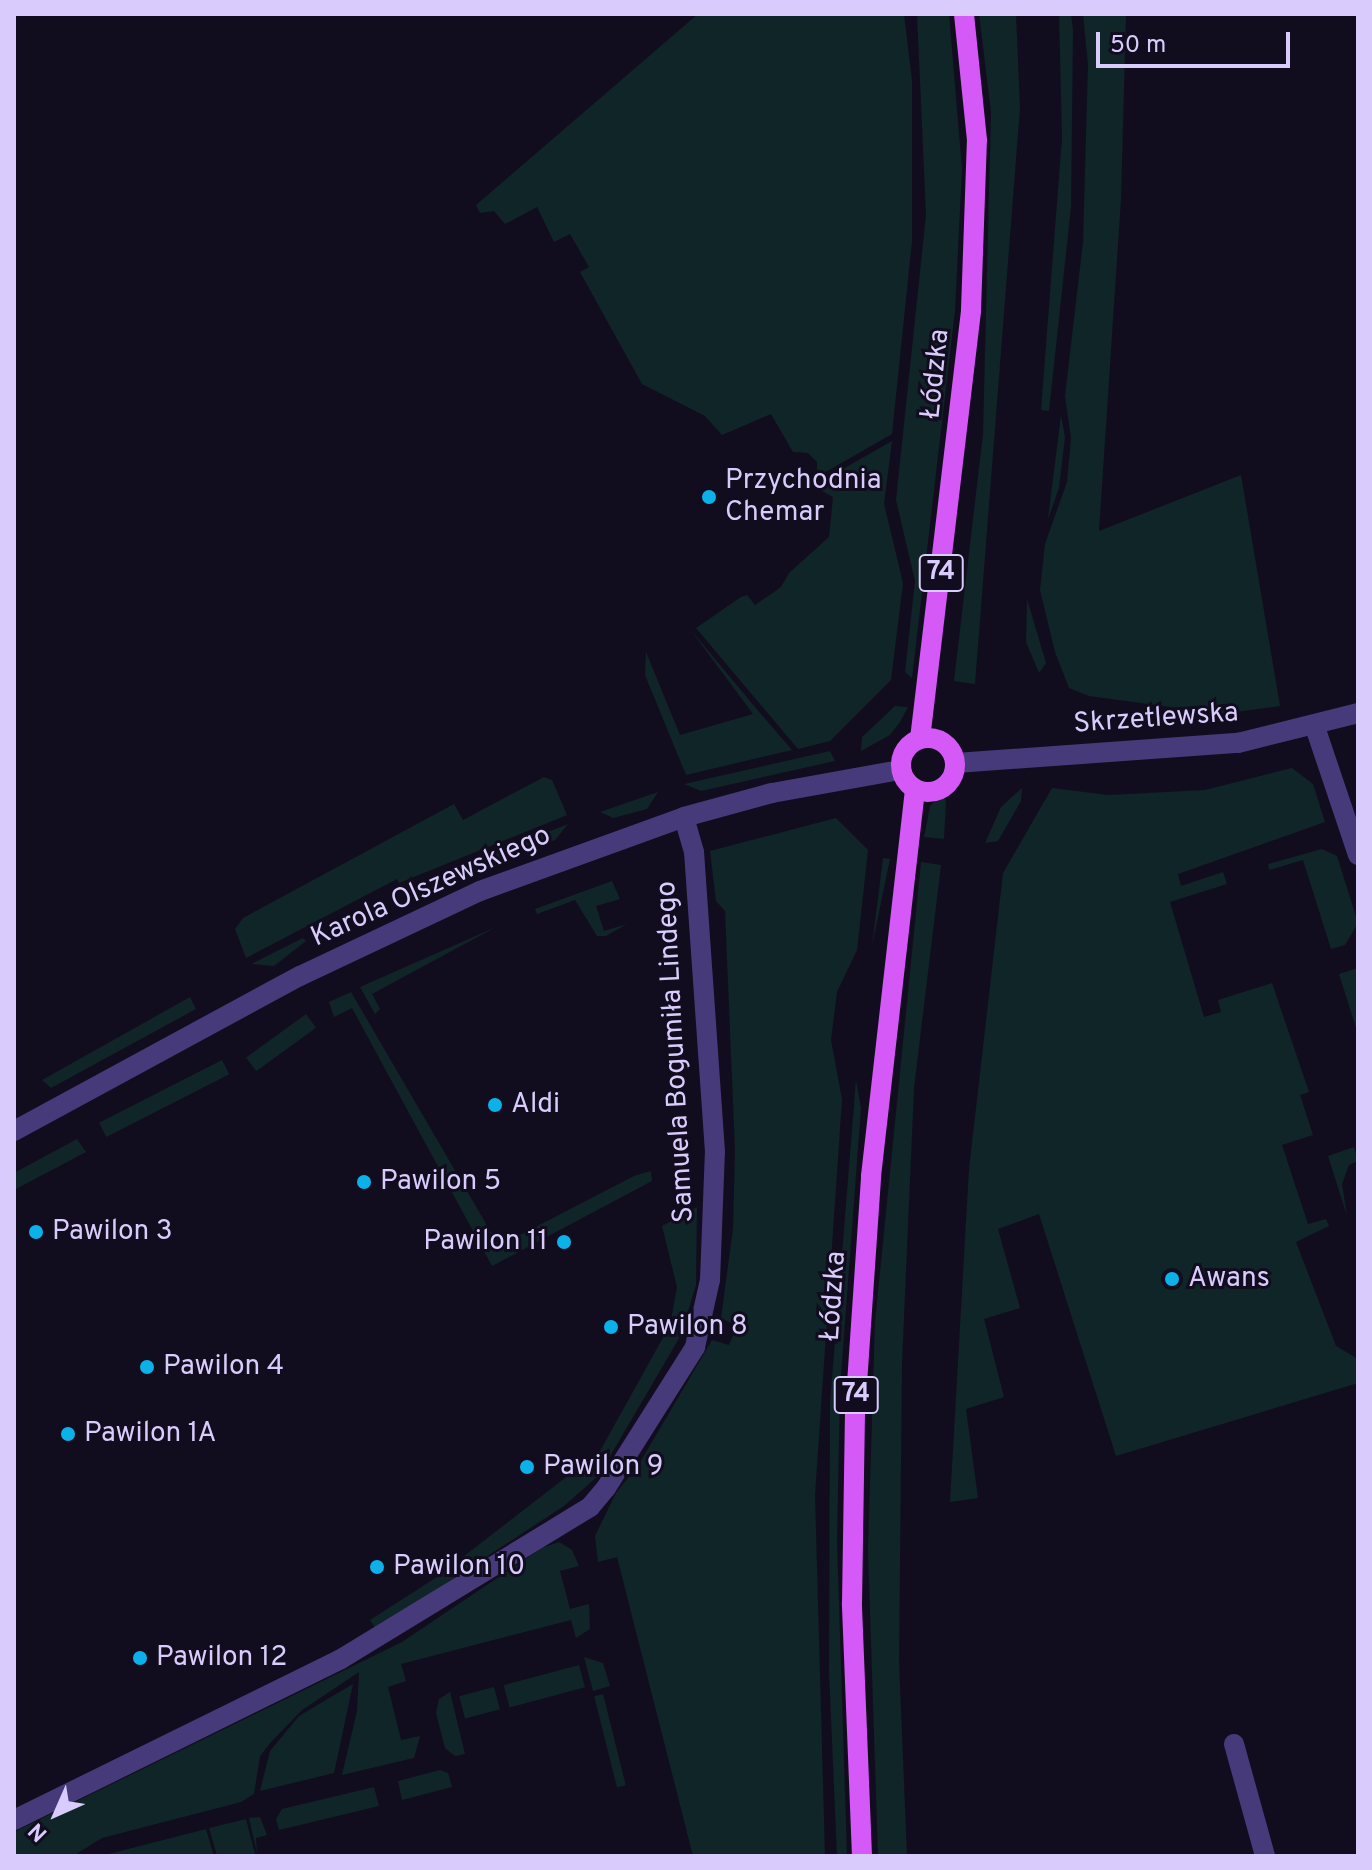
<!DOCTYPE html>
<html>
<head>
<meta charset="utf-8">
<style>
	body { margin:0 }
	#map { position:relative; width:1372px; height:1870px; overflow:hidden; background:#120d1e; font-family:Overpass,sans-serif }
	div>[style] { position:absolute }
	.green>* { inset:0; background:#102527; transform-origin:0 0 }
	.minor>* { height:20px; margin:-10px; padding:0 10px; transform-origin:10px; border-radius:10px; background:#473a7b }
	.tertiary>* { height:20px; margin:-10px; padding:0 10px; transform-origin:10px; border-radius:10px; background:#473a7b }
	.primary>* { height:20px; margin:-10px; padding:0 10px; transform-origin:10px; border-radius:10px; background:#d459f7 }
	.primary>.ring { margin:-10px; padding:0; box-sizing:content-box; background:none; border:20px solid #d459f7; border-radius:50% }
	.dots>* { width:22px; height:22px; translate:-50% -50%; box-sizing:border-box; border:4px solid #120d1e; border-radius:50% }
	span { translate:-50% -50%; white-space:nowrap; text-align:center; line-height:1.15; -webkit-text-stroke:6px #120d1e; paint-order:stroke }
	.shield-label span { padding:2px 6px; background:#120d1e; border:2px solid; border-radius:6px; -webkit-text-stroke-width:0 }
	.shield-label { font-size:26px; color:#d9ccfc; font-weight:700 }
	.street-label { font-size:28px; color:#d9ccfc }
	.poi-label { font-size:28px; color:#d9ccfc }
	.left { translate:0 -50%; text-align:left }
	.right { translate:-100% -50%; text-align:right }
	.frame { position:absolute; inset:0; border:16px solid #d9ccfc; pointer-events:none }
	.north { position:absolute; left:16px; top:1774px; width:80px; height:80px; -webkit-text-stroke:6px #120d1e; paint-order:stroke; rotate:225deg; font-size:22px; font-weight:700; line-height:32px; text-align:center; color:#d9ccfc }
	.north::after { content:''; display:block; margin:auto; width:28px; height:36px; background:#d9ccfc; clip-path:polygon(50% 0,100% 100%,50% 72%,0 100%) }
	.scale { position:absolute; left:1096px; top:32px; width:194px; height:36px; box-sizing:border-box; border:4px solid #d9ccfc; border-top:0; padding-left:10px; font-size:24px; line-height:28px; white-space:nowrap; color:#d9ccfc; -webkit-text-stroke:6px #120d1e; paint-order:stroke }
</style>
</head>
<body>
<div id="map">
	<div class="green">
		<div style="clip-path:polygon(698px 14px,904px 14px,912px 81px,912px 241px,892px 434px,817px 477px,817px 462px,808px 453px,793px 452px,771px 414px,722px 435px,705px 416px,642px 384px,580px 272px,589px 267px,570px 234px,554px 242px,537px 207px,505px 224px,494px 211px,480px 213px,476px 205px)"></div>
		<div style="clip-path:polygon(917px 14px,949px 14px,962px 169px,955px 311px,912px 678px,905px 672px,915px 581px,896px 500px,926px 215px)"></div>
		<div style="clip-path:polygon(979px 14px,1016px 14px,1020px 108px,975px 684px,954px 681px,983px 434px,991px 112px)"></div>
		<div style="clip-path:polygon(1059px 14px,1071px 14px,1073px 30px,1071px 207px,1049px 411px,1041px 410px,1062px 138px)"></div>
		<div style="clip-path:polygon(1083px 14px,1126px 14px,1121px 199px,1099px 531px,1241px 475px,1280px 706px,1222px 714px,1089px 696px,1069px 688px,1055px 652px,1040px 590px,1045px 544px,1067px 482px,1071px 438px,1065px 396px,1083px 242px,1088px 65px)"></div>
		<div style="clip-path:polygon(1061px 415px,1065px 437px,1059px 488px,1048px 519px)"></div>
		<div style="clip-path:polygon(892px 441px,884px 504px,903px 583px,891px 680px,830px 741px,798px 749px,696px 628px,741px 597px,747px 595px,755px 605px,781px 587px,789px 573px,829px 537px,833px 497px,813px 486px)"></div>
		<div style="clip-path:polygon(1027px 599px,1046px 663px,1039px 673px,1026px 642px)"></div>
		<div style="clip-path:polygon(690px 629px,760px 713px,792px 750px,686px 775px,645px 675px,646px 652px,680px 735px,753px 714px)"></div>
		<div style="clip-path:polygon(895px 706px,908px 707px,900px 722px,890px 735px,861px 751px,862px 737px)"></div>
		<div style="clip-path:polygon(830px 751px,835px 761px,701px 791px,684px 784px)"></div>
		<div style="clip-path:polygon(1292px 768px,1313px 784px,1325px 822px,1178px 874px,1181px 886px,1223px 872px,1227px 884px,1170px 902px,1204px 1017px,1221px 1012px,1218px 1000px,1272px 983px,1309px 1092px,1300px 1095px,1313px 1135px,1282px 1145px,1308px 1224px,1326px 1219px,1329px 1226px,1296px 1242px,1336px 1346px,1358px 1359px,1358px 1383px,1116px 1456px,1039px 1214px,998px 1229px,1020px 1308px,984px 1319px,1004px 1397px,966px 1409px,978px 1498px,950px 1502px,969px 1169px,1003px 873px,1052px 788px,1108px 795px,1205px 790px)"></div>
		<div style="clip-path:polygon(544px 777px,552px 780px,567px 815px,399px 883px,397px 879px,246px 958px,235px 929px,243px 918px,454px 804px,463px 820px)"></div>
		<div style="clip-path:polygon(1022px 788px,1021px 801px,998px 841px,985px 843px,1001px 807px)"></div>
		<div style="clip-path:polygon(658px 792px,647px 809px,613px 818px,600px 812px)"></div>
		<div style="clip-path:polygon(942px 794px,946px 800px,944px 839px,924px 837px,930px 806px)"></div>
		<div style="clip-path:polygon(836px 818px,868px 850px,857px 950px,837px 992px,831px 1040px,842px 1099px,815px 1495px,825px 1856px,693px 1856px,617px 1557px,598px 1562px,595px 1536px,616px 1493px,639px 1464px,712px 1340px,729px 1345px,737px 1326px,721px 1318px,733px 1229px,735px 1150px,725px 911px,716px 901px,710px 851px)"></div>
		<div style="clip-path:polygon(568px 824px,555px 840px,473px 872px,421px 882px)"></div>
		<div style="clip-path:polygon(1322px 849px,1337px 856px,1358px 923px,1345px 945px,1331px 949px,1303px 860px,1269px 870px,1268px 864px)"></div>
		<div style="clip-path:polygon(883px 858px,890px 859px,872px 946px)"></div>
		<div style="clip-path:polygon(921px 862px,941px 865px,914px 1088px,902px 1363px,899px 1661px,907px 1856px,878px 1856px,868px 1550px,875px 1322px)"></div>
		<div style="clip-path:polygon(612px 881px,620px 899px,596px 906px,604px 931px,627px 924px,606px 936px,597px 936px,575px 900px,537px 914px,535px 909px)"></div>
		<div style="clip-path:polygon(496px 927px,372px 994px,380px 1009px,375px 1014px,360px 987px)"></div>
		<div style="clip-path:polygon(303px 938px,306px 941px,274px 966px,251px 964px)"></div>
		<div style="clip-path:polygon(1358px 968px,1358px 1034px,1339px 974px)"></div>
		<div style="clip-path:polygon(351px 992px,499px 1246px,634px 1176px,651px 1171px,652px 1181px,492px 1266px,352px 1008px,334px 1017px,329px 1002px)"></div>
		<div style="clip-path:polygon(190px 997px,196px 1009px,51px 1088px,42px 1080px)"></div>
		<div style="left:306px;top:1014px;width:17px;height:74px;rotate:54deg"></div>
		<div style="left:222px;top:1060px;width:16px;height:138px;rotate:63deg"></div>
		<div style="clip-path:polygon(856px 1080px,861px 1108px,840px 1389px,837px 1541px,847px 1856px,837px 1856px,829px 1672px,830px 1403px)"></div>
		<div style="clip-path:polygon(77px 1139px,86px 1152px,14px 1190px,14px 1173px)"></div>
		<div style="clip-path:polygon(1354px 1147px,1358px 1161px,1349px 1165px,1342px 1184px,1347px 1216px,1328px 1156px)"></div>
		<div style="clip-path:polygon(697px 1207px,696px 1285px,681px 1335px,599px 1475px,564px 1506px,376px 1629px,370px 1620px,437px 1577px,600px 1451px,670px 1325px,677px 1287px,662px 1226px)"></div>
		<div style="clip-path:polygon(559px 1542px,572px 1550px,579px 1566px,560px 1571px,570px 1609px,589px 1604px,590px 1629px,576px 1638px,571px 1620px,401px 1664px,406px 1681px,388px 1687px,401px 1740px,420px 1736px,414px 1758px,342px 1775px,357px 1711px,359px 1672px,302px 1710px,271px 1742px,260px 1756px,254px 1794px,241px 1802px,102px 1838px,73px 1856px,14px 1856px,14px 1832px,402px 1642px,542px 1548px)"></div>
		<div style="clip-path:polygon(584px 1657px,603px 1663px,610px 1686px,593px 1691px)"></div>
		<div style="left:579px;top:1665px;width:23px;height:78px;rotate:75deg"></div>
		<div style="clip-path:polygon(353px 1684px,334px 1773px,260px 1791px,270px 1751px,299px 1716px)"></div>
		<div style="left:494px;top:1687px;width:23px;height:36px;rotate:75deg"></div>
		<div style="clip-path:polygon(450px 1692px,465px 1754px,455px 1756px,445px 1748px,436px 1713px,439px 1699px)"></div>
		<div style="left:603px;top:1694px;width:94px;height:9px;rotate:76deg"></div>
		<div style="clip-path:polygon(440px 1770px,448px 1773px,452px 1787px,402px 1800px,398px 1781px)"></div>
		<div style="clip-path:polygon(374px 1787px,379px 1806px,279px 1830px,276px 1819px,282px 1809px)"></div>
		<div style="clip-path:polygon(260px 1817px,267px 1835px,256px 1838px,257px 1853px,249px 1818px)"></div>
		<div style="clip-path:polygon(246px 1819px,255px 1854px,217px 1856px,209px 1828px)"></div>
		<div style="clip-path:polygon(206px 1829px,214px 1856px,102px 1856px,105px 1855px)"></div>
	</div>
	<div class="minor">
		<div style="left:1315px;top:727px;width:135px;rotate:71.4deg"></div>
		<div style="left:1234px;top:1744px;width:116px;rotate:74.5deg"></div>
		<div style="left:14px;top:1820px;width:364px;rotate:-26.2deg"></div>
		<div style="left:341px;top:1659px;width:292px;rotate:-31.4deg"></div>
		<div style="left:590px;top:1507px;width:25px;rotate:-50deg"></div>
		<div style="left:606px;top:1488px;width:167px;rotate:-57.7deg"></div>
		<div style="left:695px;top:1347px;width:69px;rotate:-77.4deg"></div>
		<div style="left:710px;top:1280px;width:128px;rotate:-87.8deg"></div>
		<div style="left:715px;top:1152px;width:301px;rotate:-94deg"></div>
		<div style="left:694px;top:852px;width:36px;rotate:-106deg"></div>
	</div>
	<div class="tertiary">
		<div style="left:956px;top:763px;width:283px;rotate:-4.1deg"></div>
		<div style="left:1238px;top:743px;width:124px;rotate:-14deg"></div>
		<div style="left:14px;top:1131px;width:325px;rotate:-28.5deg"></div>
		<div style="left:300px;top:976px;width:199px;rotate:-25.3deg"></div>
		<div style="left:480px;top:891px;width:217px;rotate:-19.9deg"></div>
		<div style="left:684px;top:817px;width:91px;rotate:-15.3deg"></div>
		<div style="left:772px;top:793px;width:130px;rotate:-10.2deg"></div>
	</div>
	<div class="primary">
		<div class="ring" style="left:901px;top:738px;width:34px;height:34px"></div>
		<div style="left:920px;top:739px;width:432px;rotate:-83.2deg"></div>
		<div style="left:971px;top:310px;width:170px;rotate:-88deg"></div>
		<div style="left:977px;top:140px;width:127px;rotate:-95.9deg"></div>
		<div style="left:862px;top:1856px;width:253px;rotate:-92.3deg"></div>
		<div style="left:852px;top:1603px;width:190px;rotate:-89.1deg"></div>
		<div style="left:855px;top:1413px;width:238px;rotate:-86.1deg"></div>
		<div style="left:871px;top:1176px;width:388px;rotate:-83.5deg"></div>
	</div>
	<div class="dots">
		<div style="left:709px;top:497px;background:#0cb1e9"></div>
		<div style="left:495px;top:1105px;background:#0cb1e9"></div>
		<div style="left:364px;top:1182px;background:#0cb1e9"></div>
		<div style="left:36px;top:1232px;background:#0cb1e9"></div>
		<div style="left:564px;top:1242px;background:#0cb1e9"></div>
		<div style="left:1172px;top:1279px;background:#0cb1e9"></div>
		<div style="left:611px;top:1327px;background:#0cb1e9"></div>
		<div style="left:147px;top:1367px;background:#0cb1e9"></div>
		<div style="left:68px;top:1434px;background:#0cb1e9"></div>
		<div style="left:527px;top:1467px;background:#0cb1e9"></div>
		<div style="left:377px;top:1567px;background:#0cb1e9"></div>
		<div style="left:140px;top:1658px;background:#0cb1e9"></div>
	</div>
	<div class="shield-label">
		<span style="left:941px;top:573px">74</span>
		<span style="left:856px;top:1395px">74</span>
	</div>
	<div class="street-label">
		<span style="left:936px;top:374px;rotate:-84deg">Łódzka</span>
		<span style="left:1156px;top:719px;rotate:-4deg">Skrzetlewska</span>
		<span style="left:431px;top:887px;rotate:-24deg">Karola Olszewskiego</span>
		<span style="left:676px;top:1052px;rotate:-93deg">Samuela Bogumiła Lindego</span>
		<span style="left:834px;top:1296px;rotate:-86deg">Łódzka</span>
	</div>
	<div class="poi-label">
		<span class="left" style="left:725px;top:497px">Przychodnia<br>Chemar</span>
		<span class="left" style="left:511px;top:1105px">Aldi</span>
		<span class="left" style="left:380px;top:1182px">Pawilon 5</span>
		<span class="left" style="left:52px;top:1232px">Pawilon 3</span>
		<span class="right" style="left:548px;top:1242px">Pawilon 11</span>
		<span class="left" style="left:1188px;top:1279px">Awans</span>
		<span class="left" style="left:627px;top:1327px">Pawilon 8</span>
		<span class="left" style="left:163px;top:1367px">Pawilon 4</span>
		<span class="left" style="left:84px;top:1434px">Pawilon 1A</span>
		<span class="left" style="left:543px;top:1467px">Pawilon 9</span>
		<span class="left" style="left:393px;top:1567px">Pawilon 10</span>
		<span class="left" style="left:156px;top:1658px">Pawilon 12</span>
	</div>
	<div class="frame"></div>
	<div class="north">N</div>
	<div class="scale">50 m</div>
</div>
</body>
</html>
